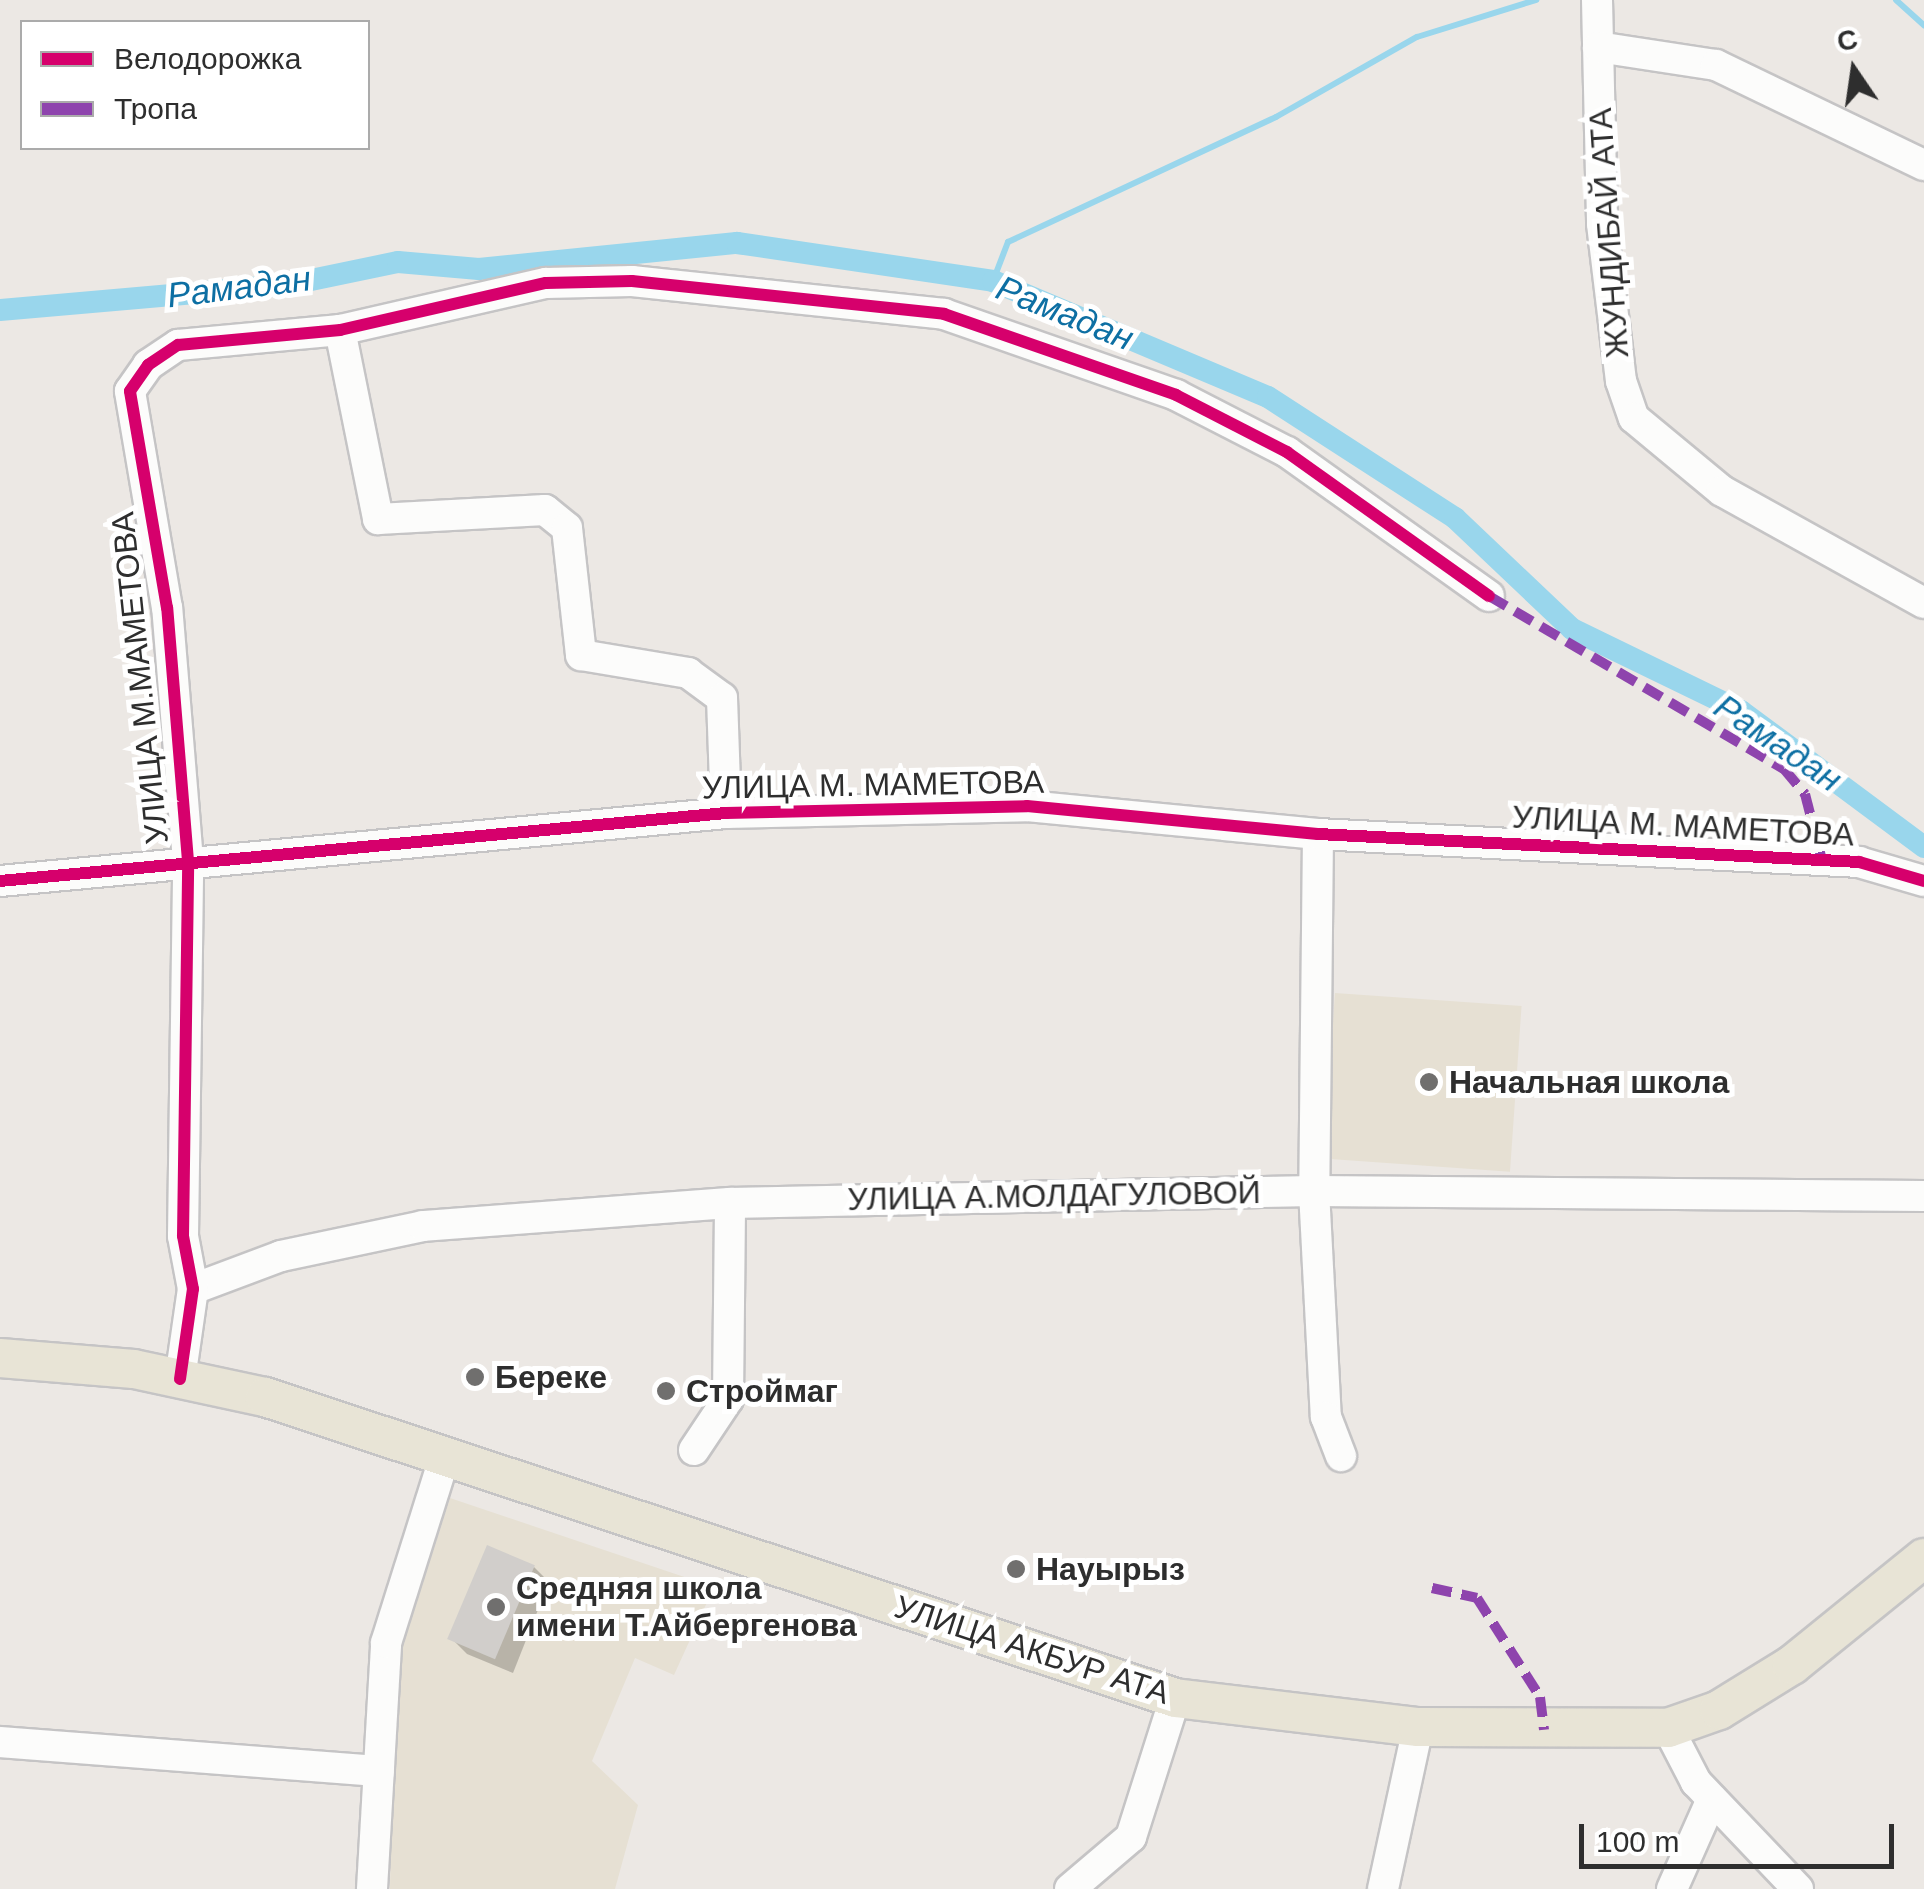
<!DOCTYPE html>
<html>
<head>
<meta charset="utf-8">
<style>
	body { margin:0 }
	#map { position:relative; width:1924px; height:1889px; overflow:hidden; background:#ece8e4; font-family:Arial,sans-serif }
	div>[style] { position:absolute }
	.education>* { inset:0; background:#e6e0d3; transform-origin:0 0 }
	.shadow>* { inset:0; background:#0003 }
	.stream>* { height:6px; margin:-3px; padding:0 3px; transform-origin:3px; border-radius:3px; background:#99d6ec }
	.canal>* { height:22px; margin:-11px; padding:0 11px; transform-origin:11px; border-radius:11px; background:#99d6ec }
	.building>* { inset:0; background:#d1cecb; transform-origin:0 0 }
	.roads { filter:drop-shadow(2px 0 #c5c4c5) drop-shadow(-2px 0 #c5c4c5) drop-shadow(0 2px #c5c4c5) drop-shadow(0 -2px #c5c4c5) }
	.minor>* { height:30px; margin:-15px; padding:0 15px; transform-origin:15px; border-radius:15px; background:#fcfcfb }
	.major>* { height:38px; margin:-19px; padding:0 19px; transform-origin:19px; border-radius:19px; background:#e8e4d6 }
	.quiet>* { height:10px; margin-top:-5px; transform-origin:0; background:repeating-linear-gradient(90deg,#8e44ad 0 20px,transparent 0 30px) }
	.cycleway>* { height:12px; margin:-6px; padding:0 6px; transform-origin:6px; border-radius:6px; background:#d6006c }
	.dots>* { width:28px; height:28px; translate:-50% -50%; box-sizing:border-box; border:5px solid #fff; border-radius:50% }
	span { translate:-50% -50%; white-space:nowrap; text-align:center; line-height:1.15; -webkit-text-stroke:10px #fff; paint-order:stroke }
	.street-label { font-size:32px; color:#2e2e2e }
	.poi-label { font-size:32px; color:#2e2e2e; font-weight:700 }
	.left { translate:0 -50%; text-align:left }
	.water-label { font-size:35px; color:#0d6fa3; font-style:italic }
	.legend { position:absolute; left:20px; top:20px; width:350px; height:130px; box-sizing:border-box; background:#fff; border:2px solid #ababab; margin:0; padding:12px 18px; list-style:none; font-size:30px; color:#2e2e2e }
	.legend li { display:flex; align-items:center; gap:20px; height:50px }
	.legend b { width:50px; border:2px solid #ababab }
	.north { position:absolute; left:1804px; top:20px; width:100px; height:100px; -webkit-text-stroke:8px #fff; paint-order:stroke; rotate:347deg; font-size:28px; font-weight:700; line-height:40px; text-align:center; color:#2e2e2e }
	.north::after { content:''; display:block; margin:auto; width:35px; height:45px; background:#2e2e2e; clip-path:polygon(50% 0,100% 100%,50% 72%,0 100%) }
	.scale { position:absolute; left:1579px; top:1824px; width:315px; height:45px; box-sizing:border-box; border:5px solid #2e2e2e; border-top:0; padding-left:12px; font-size:30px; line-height:35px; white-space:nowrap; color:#2e2e2e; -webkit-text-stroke:8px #fff; paint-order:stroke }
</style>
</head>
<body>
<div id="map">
	<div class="education">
		<div style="left:1335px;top:993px;width:187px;height:166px;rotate:4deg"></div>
		<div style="clip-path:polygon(450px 1498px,714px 1587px,674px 1675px,635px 1658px,592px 1761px,638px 1805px,615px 1889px,390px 1889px,394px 1673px)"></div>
	</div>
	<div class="shadow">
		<div style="clip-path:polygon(534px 1567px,549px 1582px,513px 1673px,467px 1654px,452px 1639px)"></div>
	</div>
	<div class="stream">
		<div style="left:1896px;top:0;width:38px;rotate:42deg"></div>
		<div style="left:993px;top:281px;width:42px;rotate:-69deg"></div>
		<div style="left:1008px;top:242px;width:296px;rotate:-25deg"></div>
		<div style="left:1276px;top:117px;width:162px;rotate:-29.6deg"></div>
		<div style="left:1417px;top:37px;width:125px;rotate:-17.3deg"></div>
	</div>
	<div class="canal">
		<div style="left:0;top:310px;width:288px;rotate:-5deg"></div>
		<div style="left:287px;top:285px;width:113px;rotate:-11.7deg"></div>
		<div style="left:398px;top:262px;width:81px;rotate:4.9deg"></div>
		<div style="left:479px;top:269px;width:259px;rotate:-5.8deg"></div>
		<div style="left:737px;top:243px;width:259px;rotate:8.4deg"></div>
		<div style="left:993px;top:281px;width:298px;rotate:22.9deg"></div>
		<div style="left:1268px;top:397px;width:223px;rotate:32.9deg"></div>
		<div style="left:1455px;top:518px;width:161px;rotate:43.5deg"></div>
		<div style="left:1572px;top:629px;width:188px;rotate:25.9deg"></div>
		<div style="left:1741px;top:711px;width:228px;rotate:36.6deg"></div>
	</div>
	<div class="building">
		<div style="left:487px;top:1545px;width:52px;height:102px;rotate:23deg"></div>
	</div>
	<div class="roads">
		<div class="minor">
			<div style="left:1597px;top:0;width:224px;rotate:88.7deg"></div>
			<div style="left:1602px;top:224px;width:158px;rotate:83.1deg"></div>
			<div style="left:1621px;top:381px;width:39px;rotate:71deg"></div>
			<div style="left:1634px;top:418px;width:114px;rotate:39.7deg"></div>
			<div style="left:1722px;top:491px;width:231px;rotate:29deg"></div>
			<div style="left:1598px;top:47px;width:119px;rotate:8.7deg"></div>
			<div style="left:1716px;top:65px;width:231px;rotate:25.7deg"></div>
			<div style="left:340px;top:330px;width:193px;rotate:78.6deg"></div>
			<div style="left:378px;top:519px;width:167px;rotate:-3.1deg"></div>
			<div style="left:545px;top:510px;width:28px;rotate:39deg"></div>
			<div style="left:567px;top:528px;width:128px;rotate:83.7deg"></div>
			<div style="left:581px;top:655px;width:109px;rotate:9.5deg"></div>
			<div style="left:688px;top:673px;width:42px;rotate:36.3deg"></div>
			<div style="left:722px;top:698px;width:115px;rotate:88deg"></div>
			<div style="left:1318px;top:834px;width:357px;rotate:90.6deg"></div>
			<div style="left:1314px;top:1191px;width:226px;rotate:87deg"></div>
			<div style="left:1326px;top:1417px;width:42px;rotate:69deg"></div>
			<div style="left:0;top:881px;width:729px;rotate:-5.35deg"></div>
			<div style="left:726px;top:813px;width:301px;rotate:-1.3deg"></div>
			<div style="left:1027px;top:806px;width:292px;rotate:5.5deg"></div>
			<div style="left:1318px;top:834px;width:542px;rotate:2.96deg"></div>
			<div style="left:1859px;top:862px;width:68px;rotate:16.3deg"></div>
			<div style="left:193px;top:1289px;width:94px;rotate:-20.6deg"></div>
			<div style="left:281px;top:1256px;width:145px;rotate:-11.9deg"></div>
			<div style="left:423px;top:1226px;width:308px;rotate:-4.3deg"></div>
			<div style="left:730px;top:1203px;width:584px;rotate:-1.18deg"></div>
			<div style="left:1314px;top:1191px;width:610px;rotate:0.47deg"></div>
			<div style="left:180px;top:1379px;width:91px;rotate:-81.8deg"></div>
			<div style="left:193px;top:1289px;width:54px;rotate:-100.7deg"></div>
			<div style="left:183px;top:1236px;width:375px;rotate:-89.2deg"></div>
			<div style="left:188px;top:861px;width:254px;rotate:-94.7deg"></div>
			<div style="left:167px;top:608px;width:220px;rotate:-99.7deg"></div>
			<div style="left:130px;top:391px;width:32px;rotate:-55deg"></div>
			<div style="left:148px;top:365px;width:36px;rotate:-34deg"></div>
			<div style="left:178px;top:345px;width:163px;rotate:-5.3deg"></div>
			<div style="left:340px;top:330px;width:211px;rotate:-12.9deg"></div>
			<div style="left:546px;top:283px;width:86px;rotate:-1.3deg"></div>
			<div style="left:632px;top:281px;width:314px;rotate:6deg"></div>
			<div style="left:944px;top:314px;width:246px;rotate:19.2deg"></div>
			<div style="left:1176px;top:395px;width:125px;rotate:27.2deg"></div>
			<div style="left:1287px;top:452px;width:248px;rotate:35.5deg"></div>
			<div style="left:694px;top:1450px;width:61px;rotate:-56.3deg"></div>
			<div style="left:728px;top:1399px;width:196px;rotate:-89.4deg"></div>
			<div style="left:1668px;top:1728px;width:61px;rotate:62.6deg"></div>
			<div style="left:1696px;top:1782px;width:148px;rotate:46.4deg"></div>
			<div style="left:0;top:1742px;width:380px;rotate:4.4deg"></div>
			<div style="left:372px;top:1889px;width:246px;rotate:-86.7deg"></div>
			<div style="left:386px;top:1643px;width:193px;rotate:-72.5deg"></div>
			<div style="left:1070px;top:1889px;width:80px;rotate:-40.4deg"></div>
			<div style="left:1131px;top:1837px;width:146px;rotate:-72.4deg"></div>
			<div style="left:1383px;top:1889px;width:166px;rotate:-77.8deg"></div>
			<div style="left:1672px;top:1889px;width:98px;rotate:-66deg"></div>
		</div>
		<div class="major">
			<div style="left:0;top:1358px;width:134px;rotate:4.7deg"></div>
			<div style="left:134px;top:1369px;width:134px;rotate:12.1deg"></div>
			<div style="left:265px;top:1397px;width:958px;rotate:18.3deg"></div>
			<div style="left:1175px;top:1698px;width:245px;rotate:6.8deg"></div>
			<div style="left:1418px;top:1727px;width:250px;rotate:0.2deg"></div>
			<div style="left:1668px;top:1728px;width:54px;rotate:-19.4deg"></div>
			<div style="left:1719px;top:1710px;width:86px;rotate:-31.7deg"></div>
			<div style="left:1792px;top:1665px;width:170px;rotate:-39deg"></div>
		</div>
	</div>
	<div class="quiet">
		<div style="left:1489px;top:596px;width:342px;rotate:30.4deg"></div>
		<div style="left:1784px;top:769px;width:33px;rotate:50deg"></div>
		<div style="left:1805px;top:794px;width:68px;rotate:75.6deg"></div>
		<div style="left:1432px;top:1588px;width:46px;rotate:12.5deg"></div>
		<div style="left:1477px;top:1598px;width:117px;rotate:57.5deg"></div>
		<div style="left:1540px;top:1697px;width:33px;rotate:83deg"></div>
	</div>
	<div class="cycleway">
		<div style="left:0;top:881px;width:729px;rotate:-5.35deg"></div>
		<div style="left:726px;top:813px;width:301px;rotate:-1.3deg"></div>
		<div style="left:1027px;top:806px;width:292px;rotate:5.5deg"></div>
		<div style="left:1318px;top:834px;width:542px;rotate:2.96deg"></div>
		<div style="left:1859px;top:862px;width:68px;rotate:16.3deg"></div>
		<div style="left:180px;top:1379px;width:91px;rotate:-81.8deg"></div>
		<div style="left:193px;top:1289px;width:54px;rotate:-100.7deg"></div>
		<div style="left:183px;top:1236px;width:375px;rotate:-89.2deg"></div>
		<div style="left:188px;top:861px;width:254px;rotate:-94.7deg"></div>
		<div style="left:167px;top:608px;width:220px;rotate:-99.7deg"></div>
		<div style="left:130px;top:391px;width:32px;rotate:-55deg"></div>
		<div style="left:148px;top:365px;width:36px;rotate:-34deg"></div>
		<div style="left:178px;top:345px;width:163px;rotate:-5.3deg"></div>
		<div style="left:340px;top:330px;width:211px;rotate:-12.9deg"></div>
		<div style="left:546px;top:283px;width:86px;rotate:-1.3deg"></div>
		<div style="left:632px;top:281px;width:314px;rotate:6deg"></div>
		<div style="left:944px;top:314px;width:246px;rotate:19.2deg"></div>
		<div style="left:1176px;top:395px;width:125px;rotate:27.2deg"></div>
		<div style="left:1287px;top:452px;width:248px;rotate:35.5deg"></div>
	</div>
	<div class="dots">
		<div style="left:1429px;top:1082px;background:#706f6e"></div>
		<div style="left:475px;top:1377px;background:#706f6e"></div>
		<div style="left:666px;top:1391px;background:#706f6e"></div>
		<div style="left:1016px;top:1569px;background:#706f6e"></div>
		<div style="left:496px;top:1607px;background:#706f6e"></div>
	</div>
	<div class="street-label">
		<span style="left:1609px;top:233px;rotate:-94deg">ЖУНДИБАЙ АТА</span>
		<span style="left:140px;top:678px;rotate:-96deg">УЛИЦА М.МАМЕТОВА</span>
		<span style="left:873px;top:785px;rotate:-1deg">УЛИЦА М. МАМЕТОВА</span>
		<span style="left:1683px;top:826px;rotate:3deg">УЛИЦА М. МАМЕТОВА</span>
		<span style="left:1054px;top:1196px;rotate:-1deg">УЛИЦА А.МОЛДАГУЛОВОЙ</span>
		<span style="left:1032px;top:1650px;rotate:18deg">УЛИЦА АКБУР АТА</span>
	</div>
	<div class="poi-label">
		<span class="left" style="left:1449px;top:1082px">Начальная школа</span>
		<span class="left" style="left:495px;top:1377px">Береке</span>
		<span class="left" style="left:686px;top:1391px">Строймаг</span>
		<span class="left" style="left:1036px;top:1569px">Науырыз</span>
		<span class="left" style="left:516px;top:1607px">Средняя школа<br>имени Т.Айбергенова</span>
	</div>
	<div class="water-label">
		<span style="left:239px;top:287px;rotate:-7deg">Рамадан</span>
		<span style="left:1065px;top:313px;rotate:22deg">Рамадан</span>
		<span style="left:1778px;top:743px;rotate:34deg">Рамадан</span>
	</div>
	<ul class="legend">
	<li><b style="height:12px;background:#d6006c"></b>Велодорожка</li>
	<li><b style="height:12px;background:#8e44ad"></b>Тропа</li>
	</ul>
	<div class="north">С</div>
	<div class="scale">100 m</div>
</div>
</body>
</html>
